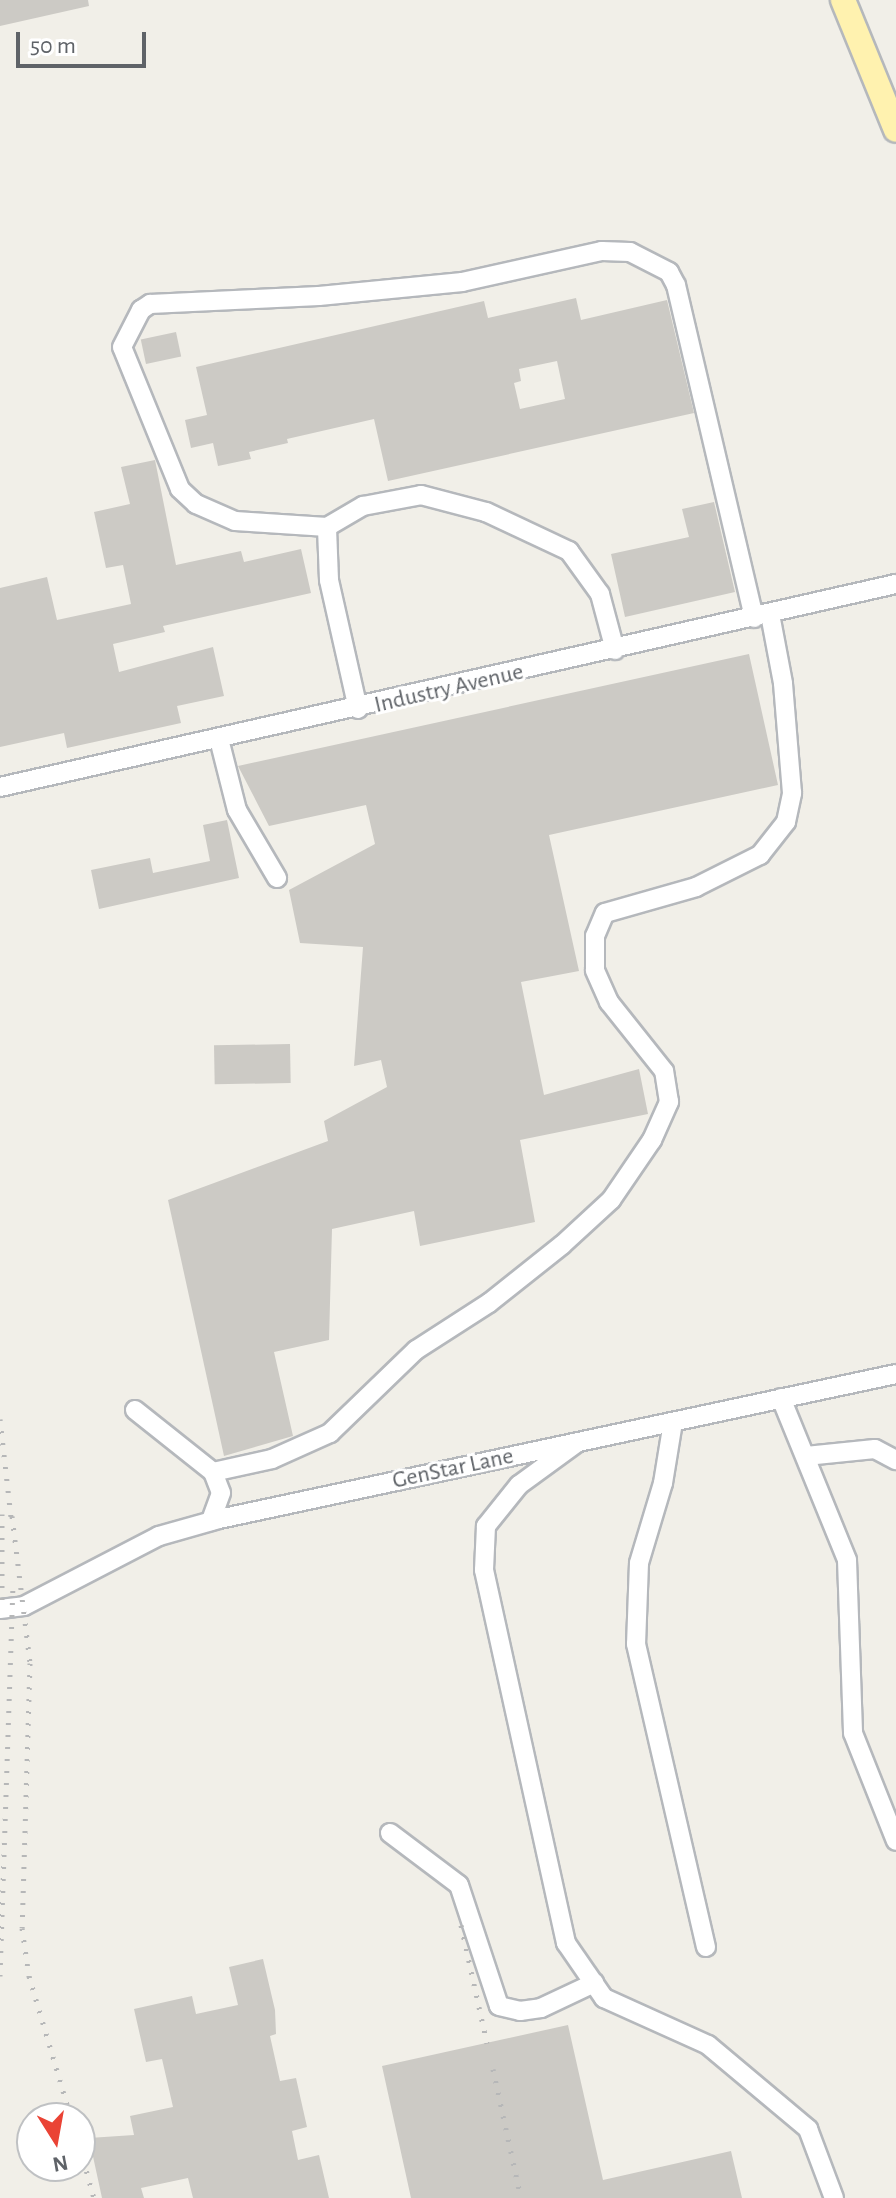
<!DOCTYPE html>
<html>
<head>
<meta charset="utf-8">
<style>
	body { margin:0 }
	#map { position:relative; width:896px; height:2198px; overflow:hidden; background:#f1efe8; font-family:"Alegreya Sans",sans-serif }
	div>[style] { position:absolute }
	.building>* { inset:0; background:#cccac5; transform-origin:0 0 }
	.roads { filter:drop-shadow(2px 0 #b5b8bc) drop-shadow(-2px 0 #b5b8bc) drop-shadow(0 2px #b5b8bc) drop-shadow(0 -2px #b5b8bc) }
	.minor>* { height:18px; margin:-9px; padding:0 9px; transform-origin:9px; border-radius:9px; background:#fff }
	.major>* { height:24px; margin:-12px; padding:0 12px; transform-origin:12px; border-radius:12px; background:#fff2af }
	.rail>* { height:5px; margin-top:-2.5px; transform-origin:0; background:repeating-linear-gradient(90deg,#b6b7b8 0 2px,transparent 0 12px) }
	span { translate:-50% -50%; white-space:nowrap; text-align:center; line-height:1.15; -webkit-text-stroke:6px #fff; paint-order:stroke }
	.street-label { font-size:24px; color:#5f6368 }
	.north { position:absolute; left:16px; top:2102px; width:80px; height:80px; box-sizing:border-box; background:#fff; border:2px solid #bfc1c3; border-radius:50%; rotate:169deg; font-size:22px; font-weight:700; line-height:32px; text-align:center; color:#5f6368 }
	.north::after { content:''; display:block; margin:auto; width:28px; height:36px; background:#ea4335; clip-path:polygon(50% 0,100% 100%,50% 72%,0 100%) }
	.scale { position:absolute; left:16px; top:32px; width:130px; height:36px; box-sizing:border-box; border:4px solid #5f6368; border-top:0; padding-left:10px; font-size:24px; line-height:28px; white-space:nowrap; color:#5f6368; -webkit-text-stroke:6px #fff; paint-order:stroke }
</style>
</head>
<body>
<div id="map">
	<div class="building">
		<div style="clip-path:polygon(0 0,88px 0,89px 6px,0 26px)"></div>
		<div style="clip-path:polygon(evenodd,576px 298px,581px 320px,667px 300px,694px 413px,388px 481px,374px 419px,287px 439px,288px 443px,249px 452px,251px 459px,218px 466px,213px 443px,191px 448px,185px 420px,207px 415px,196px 367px,484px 301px,488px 318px,576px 298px,557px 361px,565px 399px,520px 409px,514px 383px,521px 381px,519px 369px,557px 361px)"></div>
		<div style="left:176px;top:332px;width:25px;height:36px;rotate:78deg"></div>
		<div style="clip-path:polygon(155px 460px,176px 565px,241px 551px,244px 562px,301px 549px,311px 593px,163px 626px,165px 632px,113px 644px,119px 672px,213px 647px,224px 696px,177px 706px,181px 723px,67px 748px,64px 733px,0 747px,0 588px,47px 577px,57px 620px,131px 604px,123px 565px,106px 568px,94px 512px,130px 504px,121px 467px)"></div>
		<div style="clip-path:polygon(714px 502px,735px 592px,625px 617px,611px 554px,689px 537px,682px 509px)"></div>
		<div style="clip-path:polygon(749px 654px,778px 785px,549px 835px,579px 971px,521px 982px,544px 1095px,639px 1069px,648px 1114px,520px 1140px,535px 1222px,420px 1246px,414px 1211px,332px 1229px,329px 1340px,274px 1352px,293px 1436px,224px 1456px,168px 1200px,328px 1141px,324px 1121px,387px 1087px,381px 1060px,354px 1066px,363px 947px,300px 943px,289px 890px,375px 844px,366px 805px,269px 826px,238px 766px)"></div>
		<div style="clip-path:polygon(227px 820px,239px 878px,99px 909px,91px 870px,150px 858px,153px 873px,210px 861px,203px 825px)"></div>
		<div style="left:290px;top:1044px;width:39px;height:76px;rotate:89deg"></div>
		<div style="clip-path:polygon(263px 1959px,275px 2010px,276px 2034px,270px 2036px,280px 2081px,296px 2078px,307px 2127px,292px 2131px,298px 2160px,319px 2155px,329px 2198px,193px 2198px,188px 2178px,141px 2188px,144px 2198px,102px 2198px,89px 2138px,134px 2135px,130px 2116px,173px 2107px,162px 2059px,146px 2062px,134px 2009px,192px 1996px,196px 2014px,238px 2005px,229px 1967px)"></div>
		<div style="clip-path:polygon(568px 2025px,603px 2180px,731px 2151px,742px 2198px,411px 2198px,382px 2066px)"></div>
	</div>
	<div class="roads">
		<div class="minor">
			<div style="left:327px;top:527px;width:92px;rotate:-176.3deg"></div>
			<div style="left:235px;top:521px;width:43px;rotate:-156.4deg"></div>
			<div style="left:196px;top:504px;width:22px;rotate:-137deg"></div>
			<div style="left:180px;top:489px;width:153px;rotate:-112.2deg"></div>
			<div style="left:122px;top:347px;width:42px;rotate:-62.8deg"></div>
			<div style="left:141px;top:310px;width:11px;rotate:-34deg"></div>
			<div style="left:150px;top:304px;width:169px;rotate:-2.7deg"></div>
			<div style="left:319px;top:296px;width:144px;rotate:-5.6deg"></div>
			<div style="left:462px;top:282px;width:143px;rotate:-12.5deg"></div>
			<div style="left:602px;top:251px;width:28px;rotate:2deg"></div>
			<div style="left:630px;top:252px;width:44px;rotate:27.1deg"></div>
			<div style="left:669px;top:272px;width:15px;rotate:62deg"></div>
			<div style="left:676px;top:285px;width:342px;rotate:76.8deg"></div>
			<div style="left:358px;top:709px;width:132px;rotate:-102.7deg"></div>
			<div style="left:329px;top:580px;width:53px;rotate:-92.2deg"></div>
			<div style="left:327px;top:527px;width:42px;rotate:-30.3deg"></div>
			<div style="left:363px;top:506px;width:59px;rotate:-10.7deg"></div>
			<div style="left:421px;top:495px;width:67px;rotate:14.7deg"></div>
			<div style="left:486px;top:512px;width:92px;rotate:25.2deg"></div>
			<div style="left:569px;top:551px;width:53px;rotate:54.2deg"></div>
			<div style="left:600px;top:594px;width:58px;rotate:75deg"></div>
			<div style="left:219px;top:739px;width:73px;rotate:75.8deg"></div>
			<div style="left:237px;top:810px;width:79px;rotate:59.5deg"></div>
			<div style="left:0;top:787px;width:919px;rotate:-12.77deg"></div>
			<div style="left:781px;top:1398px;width:175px;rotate:67.8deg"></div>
			<div style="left:847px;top:1560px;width:173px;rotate:88deg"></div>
			<div style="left:853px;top:1733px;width:116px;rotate:68.3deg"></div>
			<div style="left:135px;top:1410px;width:100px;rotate:38.5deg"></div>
			<div style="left:213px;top:1472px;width:22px;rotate:69deg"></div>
			<div style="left:221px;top:1493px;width:30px;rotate:110deg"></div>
			<div style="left:673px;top:1422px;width:62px;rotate:99.3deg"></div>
			<div style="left:663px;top:1483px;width:84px;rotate:106.7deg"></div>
			<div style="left:639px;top:1563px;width:81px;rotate:92.1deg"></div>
			<div style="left:636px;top:1644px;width:311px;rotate:77deg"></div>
			<div style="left:578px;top:1442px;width:73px;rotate:143.9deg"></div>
			<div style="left:519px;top:1485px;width:53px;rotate:128.8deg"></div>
			<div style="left:486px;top:1526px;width:44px;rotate:92.6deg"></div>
			<div style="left:484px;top:1570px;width:382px;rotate:77.6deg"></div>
			<div style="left:566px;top:1943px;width:67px;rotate:55.4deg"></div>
			<div style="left:604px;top:1998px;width:114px;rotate:24.3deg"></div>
			<div style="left:708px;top:2045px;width:131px;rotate:40deg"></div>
			<div style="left:808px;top:2129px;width:74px;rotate:69.4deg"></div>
			<div style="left:806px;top:1456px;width:69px;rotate:-5.8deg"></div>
			<div style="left:875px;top:1449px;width:24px;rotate:28deg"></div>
			<div style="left:213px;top:1472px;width:60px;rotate:-12.4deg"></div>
			<div style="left:272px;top:1459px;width:64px;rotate:-24.1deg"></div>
			<div style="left:330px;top:1433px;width:120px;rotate:-44deg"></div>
			<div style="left:416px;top:1350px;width:87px;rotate:-32.8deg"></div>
			<div style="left:489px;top:1303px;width:93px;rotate:-38.5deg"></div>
			<div style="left:562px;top:1245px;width:67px;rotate:-42.6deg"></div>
			<div style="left:611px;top:1200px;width:73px;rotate:-55.7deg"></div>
			<div style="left:652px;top:1140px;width:42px;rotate:-65.9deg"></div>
			<div style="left:669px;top:1102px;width:31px;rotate:-99deg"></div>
			<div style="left:664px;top:1071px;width:88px;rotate:-128.6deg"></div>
			<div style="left:609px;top:1002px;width:35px;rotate:-114deg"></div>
			<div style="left:595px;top:970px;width:34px;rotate:-90deg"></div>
			<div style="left:595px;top:936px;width:25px;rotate:-67deg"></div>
			<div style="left:605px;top:913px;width:95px;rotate:-15.9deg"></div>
			<div style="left:696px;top:887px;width:72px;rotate:-26.6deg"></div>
			<div style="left:760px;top:855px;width:42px;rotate:-51.8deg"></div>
			<div style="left:786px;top:822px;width:30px;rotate:-78deg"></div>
			<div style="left:792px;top:793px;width:110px;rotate:-94.7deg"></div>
			<div style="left:783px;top:683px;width:70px;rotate:-100.7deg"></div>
			<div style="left:0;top:1609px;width:24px;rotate:-7deg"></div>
			<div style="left:24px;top:1606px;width:152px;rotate:-27.4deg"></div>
			<div style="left:159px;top:1536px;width:62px;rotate:-15.8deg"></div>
			<div style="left:219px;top:1519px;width:692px;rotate:-12.09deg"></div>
			<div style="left:390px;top:1833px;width:86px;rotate:37deg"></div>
			<div style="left:459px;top:1885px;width:127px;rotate:71.7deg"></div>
			<div style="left:499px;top:2006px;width:22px;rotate:13deg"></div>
			<div style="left:520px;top:2011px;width:21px;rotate:-8deg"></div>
			<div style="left:541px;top:2008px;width:59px;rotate:-25.3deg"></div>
		</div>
		<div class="major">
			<div style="left:843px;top:0;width:140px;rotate:67.8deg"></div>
		</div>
	</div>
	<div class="rail">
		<div style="left:0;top:1419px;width:108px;rotate:83.6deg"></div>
		<div style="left:2px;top:1514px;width:92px;rotate:90deg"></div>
		<div style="left:12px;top:1516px;width:148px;rotate:83deg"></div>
		<div style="left:30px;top:1663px;width:265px;rotate:91.7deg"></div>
		<div style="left:22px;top:1928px;width:49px;rotate:81.7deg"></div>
		<div style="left:29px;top:1976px;width:148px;rotate:73.5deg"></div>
		<div style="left:461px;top:1925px;width:121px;rotate:77.6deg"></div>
		<div style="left:0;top:1976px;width:386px;rotate:-88.1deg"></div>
		<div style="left:493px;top:2069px;width:132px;rotate:77.8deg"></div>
		<div style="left:80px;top:2148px;width:52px;rotate:74.4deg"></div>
	</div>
	<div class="street-label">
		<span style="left:449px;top:689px;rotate:-13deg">Industry Avenue</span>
		<span style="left:453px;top:1469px;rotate:-12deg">GenStar Lane</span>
	</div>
	<div class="north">N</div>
	<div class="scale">50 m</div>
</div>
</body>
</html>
